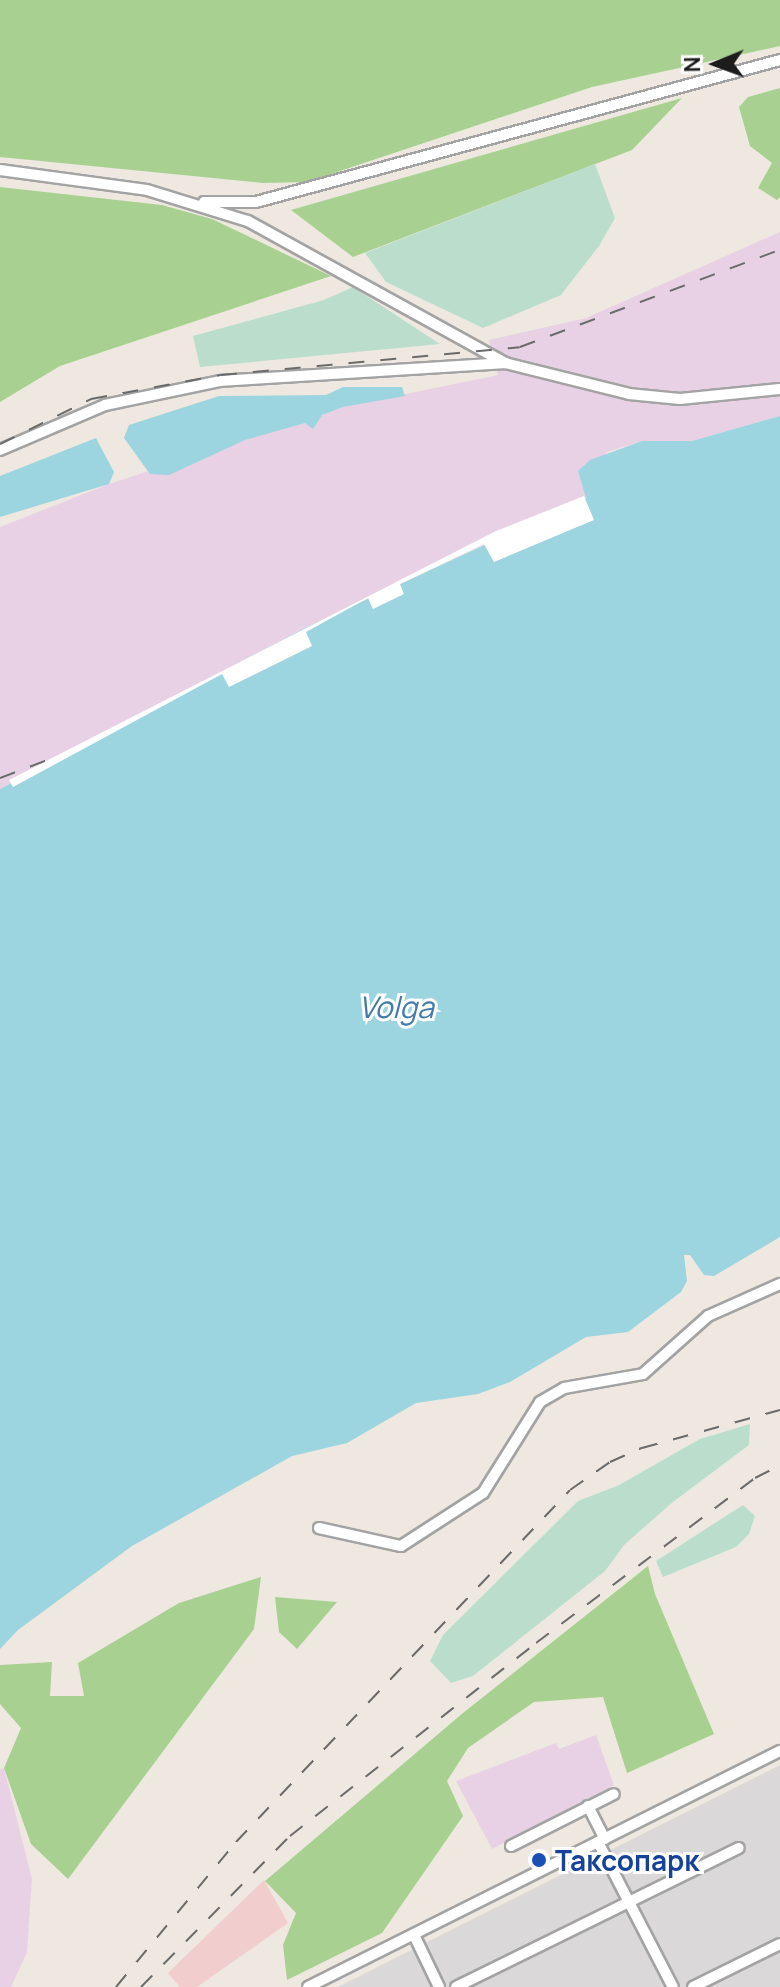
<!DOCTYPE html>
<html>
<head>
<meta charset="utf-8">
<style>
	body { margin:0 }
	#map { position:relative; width:780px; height:1987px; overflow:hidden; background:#eee8e0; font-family:Manrope,sans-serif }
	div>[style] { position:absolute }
	.residential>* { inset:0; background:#dad8d8 }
	.commercial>* { inset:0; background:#f1cdce }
	.industrial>* { inset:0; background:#e8d1e5 }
	.forest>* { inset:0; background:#a8d191 }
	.wetland>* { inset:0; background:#bbdecc }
	.water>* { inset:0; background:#9cd5e0 }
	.pier>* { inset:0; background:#fff }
	.roads { filter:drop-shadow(2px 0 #a3a3a3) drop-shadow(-2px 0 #a3a3a3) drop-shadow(0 2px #a3a3a3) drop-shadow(0 -2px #a3a3a3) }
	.minor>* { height:10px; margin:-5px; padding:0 5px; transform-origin:5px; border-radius:5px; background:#fff }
	.rail>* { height:2px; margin-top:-1px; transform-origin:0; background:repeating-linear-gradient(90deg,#6a6a6a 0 16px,transparent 0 32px) }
	.dots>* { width:22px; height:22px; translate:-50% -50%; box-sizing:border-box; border:4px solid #fff; border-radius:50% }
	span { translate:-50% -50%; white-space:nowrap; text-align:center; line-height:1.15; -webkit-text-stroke:6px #fff; paint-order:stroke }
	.transit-label { font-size:28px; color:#164399; font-weight:700 }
	.left { translate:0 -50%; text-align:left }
	.water-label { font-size:30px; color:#407ba9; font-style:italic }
	.north { position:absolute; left:676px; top:24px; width:80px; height:80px; -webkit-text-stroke:6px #fff; paint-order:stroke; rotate:269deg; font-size:22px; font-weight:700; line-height:32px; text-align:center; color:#1c1c1c }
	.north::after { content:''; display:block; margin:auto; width:28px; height:36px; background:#1c1c1c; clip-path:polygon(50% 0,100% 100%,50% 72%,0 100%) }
</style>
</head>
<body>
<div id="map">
	<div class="residential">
		<div style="clip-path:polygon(780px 1765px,780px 1987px,338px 1987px)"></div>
	</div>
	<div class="commercial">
		<div style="clip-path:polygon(264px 1880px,288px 1923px,197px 1987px,180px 1987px,168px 1973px)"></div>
	</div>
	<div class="industrial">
		<div style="clip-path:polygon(780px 232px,780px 416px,692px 441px,642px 441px,607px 452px,586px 497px,305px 628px,0 789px,0 527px,109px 484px,343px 407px,498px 375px,489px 340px,586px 318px)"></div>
		<div style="clip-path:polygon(596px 1735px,614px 1785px,492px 1849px,456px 1781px,556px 1743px,559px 1749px)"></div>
		<div style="clip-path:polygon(4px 1768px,32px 1879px,27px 1952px,11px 1987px,0 1987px,0 1769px)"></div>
	</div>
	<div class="forest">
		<div style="clip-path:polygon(0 0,780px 0,780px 46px,592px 87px,307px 182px,263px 183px,0 157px)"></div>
		<div style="clip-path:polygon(780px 88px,780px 197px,777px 200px,758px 188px,772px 163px,750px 146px,739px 107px,748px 97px)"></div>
		<div style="clip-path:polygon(682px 98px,632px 150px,353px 257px,291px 210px)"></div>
		<div style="clip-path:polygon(0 187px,162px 205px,212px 219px,331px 276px,60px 366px,0 402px)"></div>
		<div style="clip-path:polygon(648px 1566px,655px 1594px,714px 1734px,627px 1773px,603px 1697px,534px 1702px,468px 1748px,447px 1781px,463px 1816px,382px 1933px,287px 1980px,283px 1945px,296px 1913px,265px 1881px,463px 1713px)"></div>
		<div style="clip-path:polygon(261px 1577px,254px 1629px,68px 1879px,31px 1844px,4px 1768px,21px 1728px,0 1704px,0 1665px,52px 1662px,50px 1696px,84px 1696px,78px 1663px,179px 1603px)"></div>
		<div style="clip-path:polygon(275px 1597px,337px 1602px,297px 1649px,279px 1632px)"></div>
	</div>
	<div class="wetland">
		<div style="clip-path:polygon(595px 164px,615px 218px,599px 246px,561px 295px,483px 328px,386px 282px,365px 253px)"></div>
		<div style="clip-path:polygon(353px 287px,440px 344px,200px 367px,193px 336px,324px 300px)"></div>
		<div style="clip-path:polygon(750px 1424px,749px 1445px,673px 1502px,625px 1544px,605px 1571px,473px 1676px,451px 1683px,430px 1661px,443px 1635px,578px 1501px,619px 1485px,700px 1439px)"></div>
		<div style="clip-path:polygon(743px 1505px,755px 1516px,749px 1534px,736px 1547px,663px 1577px,656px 1561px)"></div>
	</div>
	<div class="water">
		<div style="clip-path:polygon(343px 387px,402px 387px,405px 396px,343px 407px,322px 415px,313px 429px,305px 423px,245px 440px,169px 475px,150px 474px,124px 438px,129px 425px,219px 396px,326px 395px)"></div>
		<div style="clip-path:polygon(780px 416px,780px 1237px,714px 1276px,704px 1275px,690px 1255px,684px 1255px,687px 1281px,681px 1292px,628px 1332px,586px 1337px,510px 1382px,478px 1394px,416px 1403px,347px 1443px,292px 1456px,132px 1546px,18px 1630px,0 1649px,0 789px,305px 628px,586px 498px,578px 471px,590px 460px,642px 441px,692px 441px)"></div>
		<div style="clip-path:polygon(96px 438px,114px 472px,109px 484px,0 517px,0 476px)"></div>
	</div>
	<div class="pier">
		<div style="clip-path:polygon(584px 496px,594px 520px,494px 562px,484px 544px,400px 584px,404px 594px,373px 609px,368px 598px,306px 632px,312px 646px,229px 687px,222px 674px,13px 787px,9px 780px,496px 531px)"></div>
	</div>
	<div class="roads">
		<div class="minor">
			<div style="left:0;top:170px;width:148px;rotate:7.7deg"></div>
			<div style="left:147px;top:190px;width:106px;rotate:17.1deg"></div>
			<div style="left:248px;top:221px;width:294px;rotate:28.9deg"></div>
			<div style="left:505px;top:363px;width:128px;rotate:14deg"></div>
			<div style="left:629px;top:394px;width:51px;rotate:5.6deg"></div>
			<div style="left:680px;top:399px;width:100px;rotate:-5.7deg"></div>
			<div style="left:204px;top:202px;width:52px"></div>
			<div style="left:256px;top:202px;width:543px;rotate:-15.16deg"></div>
			<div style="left:0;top:450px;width:114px;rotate:-23.2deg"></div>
			<div style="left:105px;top:405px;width:117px;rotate:-11.8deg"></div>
			<div style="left:220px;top:381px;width:286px;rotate:-3.6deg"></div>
			<div style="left:319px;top:1528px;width:84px;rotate:12.4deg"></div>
			<div style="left:401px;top:1546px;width:98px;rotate:-32.9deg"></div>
			<div style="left:483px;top:1493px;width:107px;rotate:-57.9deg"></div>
			<div style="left:540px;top:1402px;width:28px;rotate:-30deg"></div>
			<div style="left:564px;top:1388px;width:80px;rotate:-10deg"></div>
			<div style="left:643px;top:1374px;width:87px;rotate:-41.7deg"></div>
			<div style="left:708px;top:1316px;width:79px;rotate:-24deg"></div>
			<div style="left:588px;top:1806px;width:37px;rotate:63deg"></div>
			<div style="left:598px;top:1842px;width:163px;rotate:62.7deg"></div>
			<div style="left:511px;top:1846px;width:115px;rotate:-26.8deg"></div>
			<div style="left:414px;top:1935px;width:58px;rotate:64.3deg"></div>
			<div style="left:308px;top:1987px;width:528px;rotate:-26.57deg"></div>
			<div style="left:456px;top:1987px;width:315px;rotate:-26.2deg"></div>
			<div style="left:693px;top:1987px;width:97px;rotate:-26.3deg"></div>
		</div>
	</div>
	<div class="rail">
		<div style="left:0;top:444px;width:102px;rotate:-26.3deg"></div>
		<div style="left:91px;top:399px;width:132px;rotate:-10.5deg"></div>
		<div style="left:221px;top:375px;width:300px;rotate:-5.3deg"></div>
		<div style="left:520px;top:347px;width:278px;rotate:-20.5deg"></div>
		<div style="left:0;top:778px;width:53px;rotate:-20.8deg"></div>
		<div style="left:116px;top:1987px;width:188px;rotate:-50.4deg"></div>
		<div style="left:236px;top:1842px;width:485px;rotate:-46.5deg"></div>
		<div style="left:570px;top:1490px;width:49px;rotate:-35deg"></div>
		<div style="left:610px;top:1462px;width:35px;rotate:-24deg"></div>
		<div style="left:642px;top:1448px;width:143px;rotate:-15.4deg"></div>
		<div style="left:141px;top:1987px;width:212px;rotate:-45.4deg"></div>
		<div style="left:290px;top:1836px;width:313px;rotate:-38.1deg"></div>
		<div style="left:536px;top:1643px;width:274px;rotate:-37deg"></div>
		<div style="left:755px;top:1478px;width:28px;rotate:-27deg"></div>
	</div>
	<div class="dots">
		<div style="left:539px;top:1860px;background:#1a4fb4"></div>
	</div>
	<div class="transit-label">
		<span class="left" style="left:555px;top:1860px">Таксопарк</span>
	</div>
	<div class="water-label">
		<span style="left:396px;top:1007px">Volga</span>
	</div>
	<div class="north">N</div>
</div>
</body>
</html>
